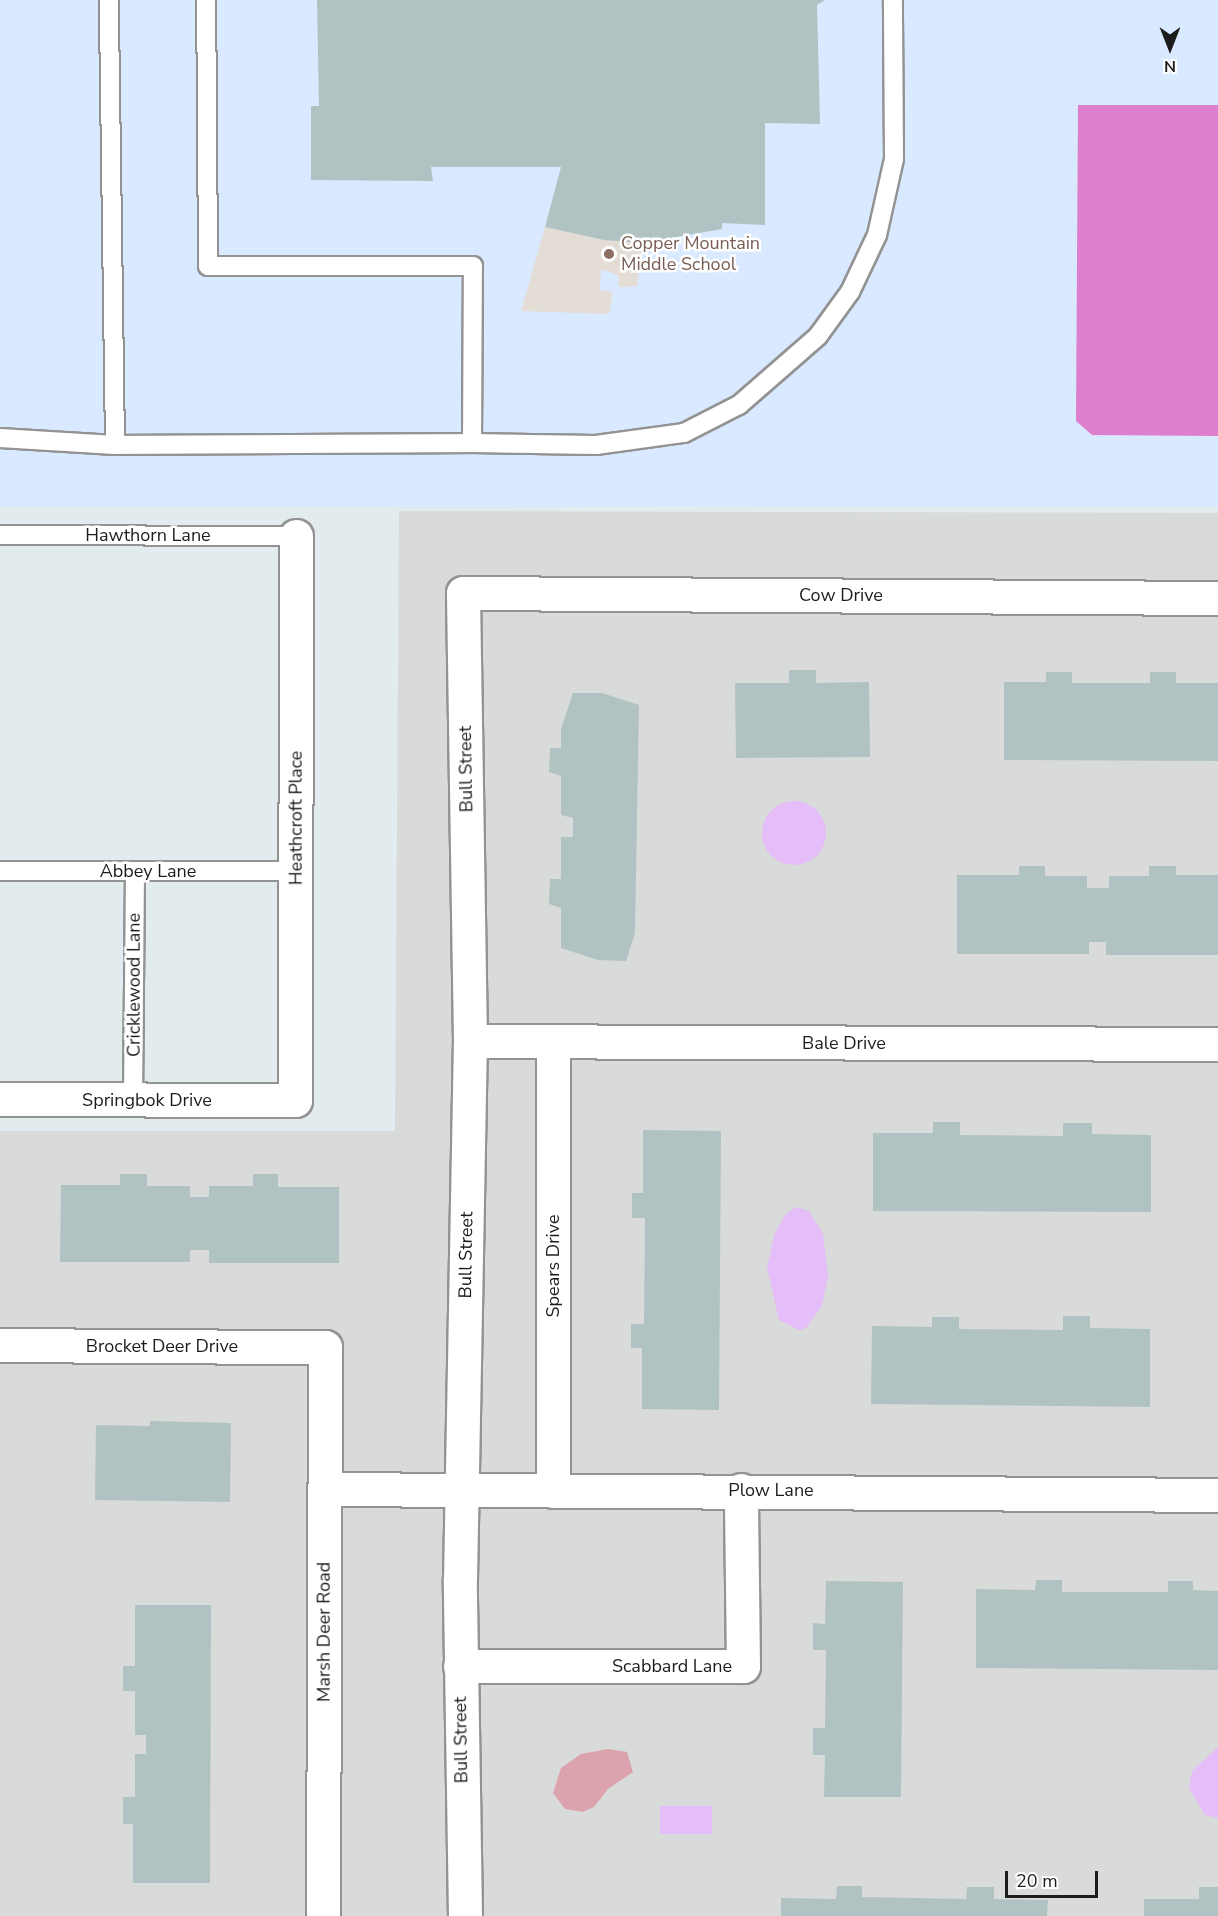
<!DOCTYPE html>
<html>
<head>
<meta charset="utf-8">
<style>
	body { margin:0 }
	#map { position:relative; width:1218px; height:1916px; overflow:hidden; background:#e2ebee; font-family:"Nunito Sans",sans-serif }
	div>[style] { position:absolute }
	.residential>* { inset:0; background:#d9dada }
	.education>* { inset:0; background:#d9e9ff; transform-origin:0 0 }
	.park>* { inset:0; background:#e4bdf9; transform-origin:0 0 }
	.round { border-radius:50% }
	.pitch>* { inset:0; background:#dd7fcc }
	.plaza>* { inset:0; background:#e3ddd6 }
	.water>* { inset:0; background:#dca2ad }
	.building>* { inset:0; background:#b1c2c2 }
	.roads { filter:drop-shadow(2px 0 #939393) drop-shadow(-2px 0 #939393) drop-shadow(0 2px #939393) drop-shadow(0 -2px #939393) }
	.service>* { height:18px; margin:-9px; padding:0 9px; transform-origin:9px; border-radius:9px; background:#fff }
	.minor>* { height:33px; margin:-16.5px; padding:0 16.5px; transform-origin:16.5px; border-radius:16.5px; background:#fff }
	.dots>* { width:16px; height:16px; translate:-50% -50%; box-sizing:border-box; border:3px solid #fff; border-radius:50% }
	span { translate:-50% -50%; white-space:nowrap; text-align:center; line-height:1.15; -webkit-text-stroke:5px #fff; paint-order:stroke }
	.education-label { font-size:18px; color:#785e54 }
	.left { translate:0 -50%; text-align:left }
	.street-label { font-size:18px; color:#1c1c1c }
	.north { position:absolute; left:1140px; top:18px; width:60px; height:60px; -webkit-text-stroke:4px #fff; paint-order:stroke; rotate:180deg; font-size:16px; font-weight:700; line-height:24px; text-align:center; color:#1c1c1c }
	.north::after { content:''; display:block; margin:auto; width:21px; height:27px; background:#1c1c1c; clip-path:polygon(50% 0,100% 100%,50% 72%,0 100%) }
	.scale { position:absolute; left:1005px; top:1871px; width:93px; height:27px; box-sizing:border-box; border:3px solid #1c1c1c; border-top:0; padding-left:8px; font-size:18px; line-height:21px; white-space:nowrap; color:#1c1c1c; -webkit-text-stroke:4px #fff; paint-order:stroke }
</style>
</head>
<body>
<div id="map">
	<div class="residential">
		<div style="clip-path:polygon(399px 511px,1218px 513px,1218px 1916px,0 1916px,0 1131px,395px 1131px)"></div>
	</div>
	<div class="education">
		<div style="left:0;top:0;width:1218px;height:507px"></div>
	</div>
	<div class="park">
		<div class="round" style="left:762px;top:801px;width:64px;height:64px"></div>
		<div style="clip-path:polygon(796px 1207px,809px 1211px,823px 1234px,828px 1275px,822px 1306px,806px 1328px,799px 1330px,779px 1320px,767px 1267px,775px 1233px,785px 1215px)"></div>
		<div style="clip-path:polygon(1218px 1747px,1218px 1818px,1205px 1815px,1189px 1788px,1192px 1771px)"></div>
		<div style="left:660px;top:1806px;width:52px;height:28px"></div>
	</div>
	<div class="pitch">
		<div style="clip-path:polygon(1078px 105px,1218px 105px,1218px 436px,1092px 435px,1076px 421px)"></div>
	</div>
	<div class="plaza">
		<div style="clip-path:polygon(545px 227px,604px 240px,643px 243px,637px 286px,619px 287px,618px 275px,601px 269px,600px 290px,613px 292px,609px 314px,521px 311px)"></div>
	</div>
	<div class="water">
		<div style="clip-path:polygon(608px 1749px,627px 1752px,633px 1772px,608px 1789px,594px 1807px,583px 1812px,565px 1809px,553px 1793px,561px 1768px,581px 1754px)"></div>
	</div>
	<div class="building">
		<div style="clip-path:polygon(317px 0,825px 0,817px 5px,820px 124px,765px 123px,765px 225px,722px 223px,722px 229px,643px 243px,604px 240px,545px 227px,561px 167px,431px 167px,433px 181px,311px 180px,311px 106px,319px 106px)"></div>
		<div style="clip-path:polygon(789px 670px,816px 670px,816px 683px,869px 682px,870px 757px,736px 758px,735px 683px,789px 683px)"></div>
		<div style="clip-path:polygon(1046px 672px,1072px 672px,1072px 683px,1150px 683px,1150px 672px,1176px 672px,1176px 683px,1218px 683px,1218px 761px,1004px 760px,1004px 682px,1046px 682px)"></div>
		<div style="clip-path:polygon(573px 693px,602px 693px,639px 705px,635px 933px,626px 961px,598px 960px,561px 948px,561px 908px,549px 904px,550px 879px,561px 879px,561px 837px,573px 837px,573px 818px,561px 815px,561px 776px,549px 772px,550px 748px,561px 748px,561px 729px)"></div>
		<div style="clip-path:polygon(1019px 866px,1045px 866px,1045px 876px,1087px 876px,1087px 888px,1109px 888px,1109px 876px,1149px 876px,1149px 866px,1176px 866px,1176px 875px,1218px 875px,1218px 955px,1106px 955px,1106px 942px,1089px 942px,1089px 954px,957px 954px,957px 875px,1019px 875px)"></div>
		<div style="clip-path:polygon(933px 1122px,960px 1122px,960px 1135px,1063px 1136px,1063px 1123px,1092px 1123px,1092px 1134px,1151px 1135px,1151px 1212px,873px 1211px,873px 1133px,933px 1133px)"></div>
		<div style="clip-path:polygon(643px 1130px,721px 1131px,719px 1410px,642px 1409px,642px 1348px,631px 1348px,631px 1324px,644px 1324px,645px 1218px,632px 1218px,632px 1193px,643px 1193px)"></div>
		<div style="clip-path:polygon(120px 1174px,147px 1174px,147px 1186px,190px 1186px,190px 1197px,209px 1197px,209px 1186px,253px 1186px,253px 1174px,278px 1174px,278px 1187px,339px 1187px,339px 1263px,209px 1263px,209px 1250px,190px 1250px,190px 1262px,60px 1262px,61px 1185px,120px 1185px)"></div>
		<div style="clip-path:polygon(1063px 1316px,1090px 1316px,1090px 1328px,1150px 1329px,1150px 1407px,871px 1404px,872px 1326px,932px 1327px,932px 1317px,959px 1317px,959px 1329px,1063px 1330px)"></div>
		<div style="clip-path:polygon(150px 1421px,231px 1423px,230px 1502px,95px 1500px,96px 1425px,150px 1426px)"></div>
		<div style="clip-path:polygon(1036px 1580px,1062px 1580px,1062px 1592px,1168px 1592px,1168px 1581px,1193px 1581px,1193px 1590px,1218px 1591px,1218px 1670px,976px 1668px,976px 1589px,1035px 1590px)"></div>
		<div style="clip-path:polygon(826px 1581px,903px 1582px,901px 1797px,824px 1797px,825px 1755px,813px 1755px,813px 1728px,825px 1728px,826px 1650px,813px 1650px,813px 1623px,825px 1624px)"></div>
		<div style="clip-path:polygon(135px 1605px,211px 1605px,210px 1883px,133px 1883px,133px 1824px,123px 1824px,123px 1797px,135px 1797px,135px 1754px,146px 1754px,146px 1735px,135px 1735px,135px 1691px,123px 1691px,123px 1666px,135px 1666px)"></div>
		<div style="clip-path:polygon(837px 1886px,862px 1886px,862px 1897px,966px 1899px,967px 1887px,994px 1887px,994px 1899px,1048px 1900px,1047px 1916px,781px 1916px,781px 1898px,836px 1899px)"></div>
		<div style="clip-path:polygon(1199px 1887px,1218px 1887px,1218px 1916px,1144px 1916px,1144px 1899px,1199px 1899px)"></div>
	</div>
	<div class="roads">
		<div class="service">
			<div style="left:0;top:438px;width:115px;rotate:3.5deg"></div>
			<div style="left:115px;top:445px;width:445px;rotate:-90.8deg"></div>
			<div style="left:472px;top:443px;width:124px;rotate:0.9deg"></div>
			<div style="left:596px;top:445px;width:89px;rotate:-7.8deg"></div>
			<div style="left:684px;top:433px;width:62px;rotate:-27deg"></div>
			<div style="left:739px;top:405px;width:105px;rotate:-41.1deg"></div>
			<div style="left:818px;top:336px;width:54px;rotate:-54deg"></div>
			<div style="left:850px;top:292px;width:63px;rotate:-64.7deg"></div>
			<div style="left:877px;top:235px;width:78px;rotate:-77.4deg"></div>
			<div style="left:894px;top:159px;width:159px;rotate:-90.4deg"></div>
			<div style="left:115px;top:445px;width:357px;rotate:-0.3deg"></div>
			<div style="left:472px;top:443px;width:177px;rotate:-89.7deg"></div>
			<div style="left:473px;top:266px;width:265px;rotate:180deg"></div>
			<div style="left:208px;top:266px;width:266px;rotate:-90.4deg"></div>
			<div style="left:0;top:535px;width:296px;rotate:0.2deg"></div>
			<div style="left:0;top:871px;width:296px"></div>
			<div style="left:133px;top:1100px;width:229px;rotate:-89.5deg"></div>
		</div>
		<div class="minor">
			<div style="left:470px;top:1041px;width:748px;rotate:0.23deg"></div>
			<div style="left:553px;top:1042px;width:449px;rotate:90deg"></div>
			<div style="left:0;top:1099px;width:295px;rotate:0.2deg"></div>
			<div style="left:295px;top:1100px;width:564px;rotate:-89.9deg"></div>
			<div style="left:0;top:1345px;width:325px;rotate:0.4deg"></div>
			<div style="left:325px;top:1347px;width:569px;rotate:90.2deg"></div>
			<div style="left:324px;top:1489px;width:894px;rotate:0.38deg"></div>
			<div style="left:460px;top:1666px;width:283px"></div>
			<div style="left:743px;top:1666px;width:176px;rotate:-90.7deg"></div>
			<div style="left:465px;top:1916px;width:337px;rotate:-90.9deg"></div>
			<div style="left:460px;top:1579px;width:538px;rotate:-88.94deg"></div>
			<div style="left:470px;top:1041px;width:448px;rotate:-90.9deg"></div>
			<div style="left:463px;top:593px;width:755px;rotate:0.38deg"></div>
		</div>
	</div>
	<div class="dots">
		<div style="left:609px;top:254px;background:#8d6e63"></div>
	</div>
	<div class="education-label">
		<span class="left" style="left:621px;top:254px">Copper Mountain<br>Middle School</span>
	</div>
	<div class="street-label">
		<span style="left:148px;top:535px">Hawthorn Lane</span>
		<span style="left:841px;top:595px">Cow Drive</span>
		<span style="left:466px;top:769px;rotate:-91deg">Bull Street</span>
		<span style="left:296px;top:818px;rotate:-90deg">Heathcroft Place</span>
		<span style="left:148px;top:871px">Abbey Lane</span>
		<span style="left:134px;top:985px;rotate:-90deg">Cricklewood Lane</span>
		<span style="left:844px;top:1043px">Bale Drive</span>
		<span style="left:147px;top:1100px">Springbok Drive</span>
		<span style="left:466px;top:1255px;rotate:-89deg">Bull Street</span>
		<span style="left:553px;top:1266px;rotate:-90deg">Spears Drive</span>
		<span style="left:162px;top:1346px">Brocket Deer Drive</span>
		<span style="left:771px;top:1490px">Plow Lane</span>
		<span style="left:324px;top:1632px;rotate:-90deg">Marsh Deer Road</span>
		<span style="left:672px;top:1666px">Scabbard Lane</span>
		<span style="left:461px;top:1740px;rotate:-91deg">Bull Street</span>
	</div>
	<div class="north">N</div>
	<div class="scale">20 m</div>
</div>
</body>
</html>
